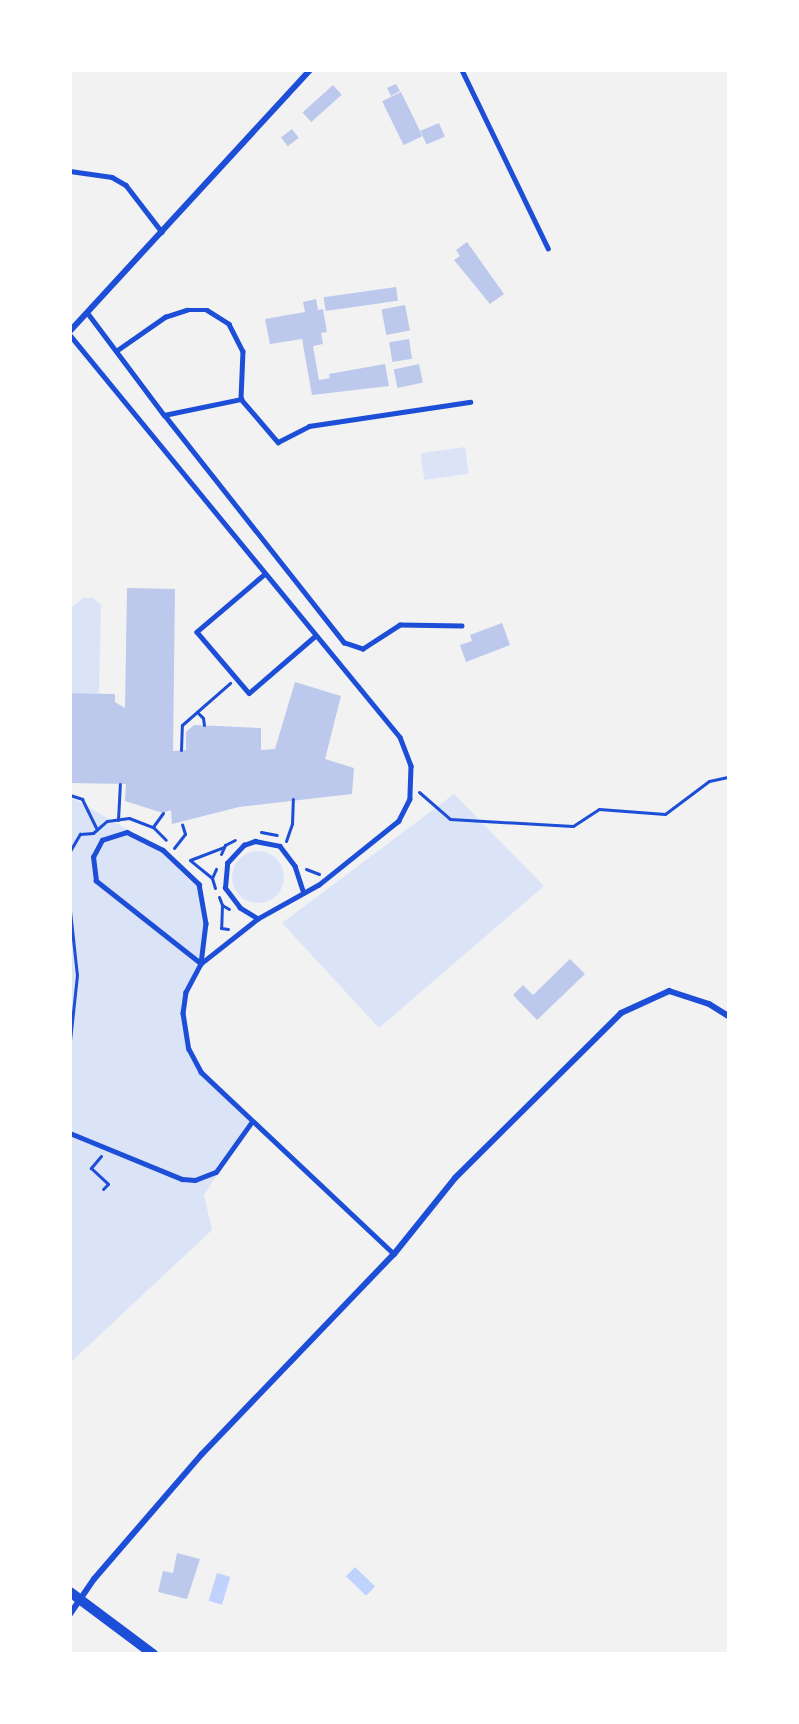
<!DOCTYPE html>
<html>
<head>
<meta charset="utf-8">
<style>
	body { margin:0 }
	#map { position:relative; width:799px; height:1724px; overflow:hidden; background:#f2f2f2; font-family:Inter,sans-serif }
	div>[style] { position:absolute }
	.green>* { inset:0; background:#dbe4f7; transform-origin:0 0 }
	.round { border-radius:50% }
	.water>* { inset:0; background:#bfd3fe; transform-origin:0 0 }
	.building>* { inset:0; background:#bdc9ec; transform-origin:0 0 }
	.path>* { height:3px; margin:-1.5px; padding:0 1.5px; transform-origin:1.5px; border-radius:1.5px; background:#1d4ed8 }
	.service>* { height:4.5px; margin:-2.25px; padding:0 2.25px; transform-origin:2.25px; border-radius:2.25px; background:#1d4ed8 }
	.minor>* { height:6px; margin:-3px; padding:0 3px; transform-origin:3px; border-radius:3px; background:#1d4ed8 }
	.tertiary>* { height:10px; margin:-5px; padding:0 5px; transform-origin:5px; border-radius:5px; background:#1d4ed8 }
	span { translate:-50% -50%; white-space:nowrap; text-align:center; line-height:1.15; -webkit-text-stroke:5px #fff; paint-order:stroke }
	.frame { position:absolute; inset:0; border:72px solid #fff; pointer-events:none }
</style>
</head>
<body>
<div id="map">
	<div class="green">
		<div style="left:465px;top:447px;width:27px;height:45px;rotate:82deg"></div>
		<div style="clip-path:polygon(83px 598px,93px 598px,101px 605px,99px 693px,71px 693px,71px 608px)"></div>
		<div style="clip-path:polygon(454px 794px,544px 886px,379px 1028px,282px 923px)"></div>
		<div style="clip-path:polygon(71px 797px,163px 850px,199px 884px,206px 923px,201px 964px,186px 992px,183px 1013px,189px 1049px,201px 1072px,251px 1123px,204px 1195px,212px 1230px,71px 1362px)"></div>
		<div class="round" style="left:232px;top:851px;width:52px;height:52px"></div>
	</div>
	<div class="water">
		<div style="left:355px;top:1567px;width:28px;height:13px;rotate:44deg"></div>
		<div style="left:217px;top:1573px;width:14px;height:29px;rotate:17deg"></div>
	</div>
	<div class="building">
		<div style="clip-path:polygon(396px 84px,400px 91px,391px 96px,387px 88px)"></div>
		<div style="left:333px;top:85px;width:13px;height:41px;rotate:48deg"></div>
		<div style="left:401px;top:92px;width:49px;height:21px;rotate:64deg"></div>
		<div style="left:439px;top:123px;width:15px;height:20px;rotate:67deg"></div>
		<div style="left:292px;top:129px;width:11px;height:14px;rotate:52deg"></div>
		<div style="clip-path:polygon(467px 242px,504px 294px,490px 304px,454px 260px,460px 256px,456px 250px)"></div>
		<div style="left:396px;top:287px;width:14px;height:73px;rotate:82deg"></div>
		<div style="clip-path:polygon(316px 299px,318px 310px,323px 309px,327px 332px,321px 333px,323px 344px,313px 346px,319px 380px,330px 378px,329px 374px,385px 364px,389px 386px,312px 395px,302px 339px,270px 344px,265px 319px,305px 312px,303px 302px)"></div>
		<div style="left:405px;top:305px;width:26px;height:24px;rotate:79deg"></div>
		<div style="left:409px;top:339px;width:20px;height:20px;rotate:81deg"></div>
		<div style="left:419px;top:364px;width:19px;height:26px;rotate:78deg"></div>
		<div style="clip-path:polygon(127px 588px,175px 589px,173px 751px,186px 750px,186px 732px,194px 725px,261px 728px,261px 750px,275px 749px,295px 682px,341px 696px,325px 759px,354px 768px,352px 794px,239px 807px,172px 824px,171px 810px,163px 813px,125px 801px,126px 784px,70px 783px,70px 693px,115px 694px,115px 702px,125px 708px)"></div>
		<div style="clip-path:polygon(502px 623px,510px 645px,466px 662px,460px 645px,472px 641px,470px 635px)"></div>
		<div style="clip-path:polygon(570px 959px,585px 974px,537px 1020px,513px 995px,523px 985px,533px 995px)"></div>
		<div style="clip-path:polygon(177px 1553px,200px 1559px,187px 1599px,158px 1592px,163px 1571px,173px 1573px)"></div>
	</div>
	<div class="path">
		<div style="left:197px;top:712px;width:8px;rotate:45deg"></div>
		<div style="left:203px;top:718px;width:7px;rotate:82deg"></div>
		<div style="left:181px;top:750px;width:25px;rotate:-88deg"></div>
		<div style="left:182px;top:725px;width:64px;rotate:-41.2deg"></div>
		<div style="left:419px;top:792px;width:41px;rotate:41.1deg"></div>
		<div style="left:450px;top:819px;width:123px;rotate:3.3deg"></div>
		<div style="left:573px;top:826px;width:31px;rotate:-33deg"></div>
		<div style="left:599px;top:809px;width:66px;rotate:4.3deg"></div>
		<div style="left:665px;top:814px;width:55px;rotate:-36.9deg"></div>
		<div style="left:709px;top:781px;width:19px;rotate:-12deg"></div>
		<div style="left:70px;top:795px;width:13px;rotate:18deg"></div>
		<div style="left:82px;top:799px;width:32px;rotate:64deg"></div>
		<div style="left:163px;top:813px;width:17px;rotate:126deg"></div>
		<div style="left:153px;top:827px;width:18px;rotate:45deg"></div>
		<div style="left:118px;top:820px;width:36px;rotate:-87deg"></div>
		<div style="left:261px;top:832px;width:16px;rotate:11deg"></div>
		<div style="left:286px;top:841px;width:18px;rotate:-71deg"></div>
		<div style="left:292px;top:824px;width:25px;rotate:-88deg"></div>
		<div style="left:174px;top:848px;width:18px;rotate:-52deg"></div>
		<div style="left:185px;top:834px;width:10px;rotate:-107deg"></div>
		<div style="left:70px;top:851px;width:20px;rotate:-60deg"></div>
		<div style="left:80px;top:834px;width:13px;rotate:-4deg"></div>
		<div style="left:93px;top:833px;width:18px;rotate:-41deg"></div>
		<div style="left:107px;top:821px;width:22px;rotate:-8deg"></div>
		<div style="left:129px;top:818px;width:26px;rotate:21deg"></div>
		<div style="left:221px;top:854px;width:10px;rotate:-66deg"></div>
		<div style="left:225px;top:845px;width:11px;rotate:-27deg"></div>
		<div style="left:306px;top:869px;width:14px;rotate:21deg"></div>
		<div style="left:212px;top:878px;width:28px;rotate:-141deg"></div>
		<div style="left:190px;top:860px;width:36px;rotate:-21deg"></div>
		<div style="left:215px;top:888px;width:10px;rotate:-107deg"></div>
		<div style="left:212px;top:878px;width:10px;rotate:-66deg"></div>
		<div style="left:219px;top:897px;width:9px;rotate:69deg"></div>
		<div style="left:222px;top:905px;width:8px;rotate:30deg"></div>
		<div style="left:222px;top:905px;width:23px;rotate:92deg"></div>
		<div style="left:221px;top:928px;width:7px;rotate:8deg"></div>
		<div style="left:70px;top:911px;width:64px;rotate:83.8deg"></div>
		<div style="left:77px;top:975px;width:65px;rotate:96.1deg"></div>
		<div style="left:101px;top:1156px;width:16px;rotate:130deg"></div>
		<div style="left:91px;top:1168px;width:23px;rotate:43deg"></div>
		<div style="left:108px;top:1184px;width:7px;rotate:135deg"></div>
	</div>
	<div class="service">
		<div style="left:462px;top:70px;width:198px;rotate:64.2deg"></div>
		<div style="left:70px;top:171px;width:42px;rotate:8.1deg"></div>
		<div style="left:112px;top:177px;width:16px;rotate:30deg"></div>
		<div style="left:126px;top:185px;width:59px;rotate:52.5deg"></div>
		<div style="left:87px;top:312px;width:129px;rotate:53.2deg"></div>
		<div style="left:70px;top:335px;width:520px;rotate:50.62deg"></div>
		<div style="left:400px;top:737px;width:31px;rotate:69deg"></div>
		<div style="left:411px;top:766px;width:33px;rotate:92deg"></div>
		<div style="left:410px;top:799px;width:25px;rotate:117deg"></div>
		<div style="left:399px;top:821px;width:102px;rotate:141.3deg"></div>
		<div style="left:319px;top:885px;width:70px;rotate:150.9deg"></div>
		<div style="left:258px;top:919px;width:73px;rotate:141.7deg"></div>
		<div style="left:201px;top:964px;width:32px;rotate:118deg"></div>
		<div style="left:186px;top:992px;width:21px;rotate:98deg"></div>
		<div style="left:183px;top:1013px;width:36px;rotate:81deg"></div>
		<div style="left:189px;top:1049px;width:26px;rotate:62deg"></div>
		<div style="left:201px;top:1072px;width:265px;rotate:43.3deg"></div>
		<div style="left:116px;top:351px;width:60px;rotate:-34.8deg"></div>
		<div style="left:165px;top:317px;width:23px;rotate:-18deg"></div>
		<div style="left:187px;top:310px;width:20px"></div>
		<div style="left:207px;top:310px;width:26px;rotate:32deg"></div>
		<div style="left:229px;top:324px;width:30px;rotate:63deg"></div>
		<div style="left:243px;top:351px;width:48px;rotate:92.4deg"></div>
		<div style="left:264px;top:575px;width:88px;rotate:139.6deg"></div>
		<div style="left:197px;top:632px;width:80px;rotate:49.6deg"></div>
		<div style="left:249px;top:693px;width:87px;rotate:-40.8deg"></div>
		<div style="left:462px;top:626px;width:62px;rotate:-179.1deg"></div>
		<div style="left:400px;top:625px;width:44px;rotate:147deg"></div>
		<div style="left:363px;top:649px;width:20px;rotate:-162deg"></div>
		<div style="left:344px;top:643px;width:290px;rotate:-128.3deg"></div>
		<div style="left:164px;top:415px;width:79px;rotate:-11.7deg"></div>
		<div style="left:241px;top:399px;width:57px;rotate:49.3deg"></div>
		<div style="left:278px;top:442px;width:35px;rotate:-27deg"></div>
		<div style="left:309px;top:426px;width:163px;rotate:-8.5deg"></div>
		<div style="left:127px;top:832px;width:40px;rotate:26.6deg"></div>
		<div style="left:163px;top:850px;width:50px;rotate:43.4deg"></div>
		<div style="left:199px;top:884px;width:40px;rotate:80deg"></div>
		<div style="left:206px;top:923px;width:41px;rotate:97deg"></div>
		<div style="left:201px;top:964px;width:134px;rotate:-141.7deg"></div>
		<div style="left:96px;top:881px;width:24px;rotate:-97deg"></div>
		<div style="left:93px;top:857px;width:19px;rotate:-62deg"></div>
		<div style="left:102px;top:840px;width:26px;rotate:-18deg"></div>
		<div style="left:258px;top:919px;width:21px;rotate:-149deg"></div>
		<div style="left:240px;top:908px;width:25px;rotate:-127deg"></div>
		<div style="left:225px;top:888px;width:25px;rotate:-85deg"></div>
		<div style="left:227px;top:863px;width:25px;rotate:-47deg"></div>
		<div style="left:244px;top:845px;width:12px;rotate:-20deg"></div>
		<div style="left:255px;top:841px;width:25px;rotate:11deg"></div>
		<div style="left:280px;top:846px;width:25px;rotate:53deg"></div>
		<div style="left:295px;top:866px;width:25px;rotate:72deg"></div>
		<div style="left:70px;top:1133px;width:121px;rotate:22.3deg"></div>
		<div style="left:182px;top:1179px;width:13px;rotate:4deg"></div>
		<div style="left:195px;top:1180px;width:22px;rotate:-21deg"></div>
		<div style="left:216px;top:1172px;width:60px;rotate:-54.5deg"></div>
	</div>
	<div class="minor">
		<div style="left:70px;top:331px;width:355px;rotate:-47.4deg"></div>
		<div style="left:70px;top:1614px;width:42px;rotate:-55.6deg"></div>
		<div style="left:94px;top:1579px;width:165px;rotate:-49.2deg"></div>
		<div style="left:202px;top:1454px;width:277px;rotate:-46.2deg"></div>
		<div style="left:394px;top:1254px;width:97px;rotate:-51.2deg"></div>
		<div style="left:455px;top:1178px;width:234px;rotate:-44.8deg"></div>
		<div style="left:621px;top:1013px;width:53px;rotate:-24.6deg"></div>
		<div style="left:669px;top:991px;width:42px;rotate:18deg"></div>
		<div style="left:709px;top:1004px;width:22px;rotate:32deg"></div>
	</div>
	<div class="tertiary">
		<div style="left:70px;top:1592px;width:104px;rotate:36.8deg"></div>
	</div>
	<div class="frame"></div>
</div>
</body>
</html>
